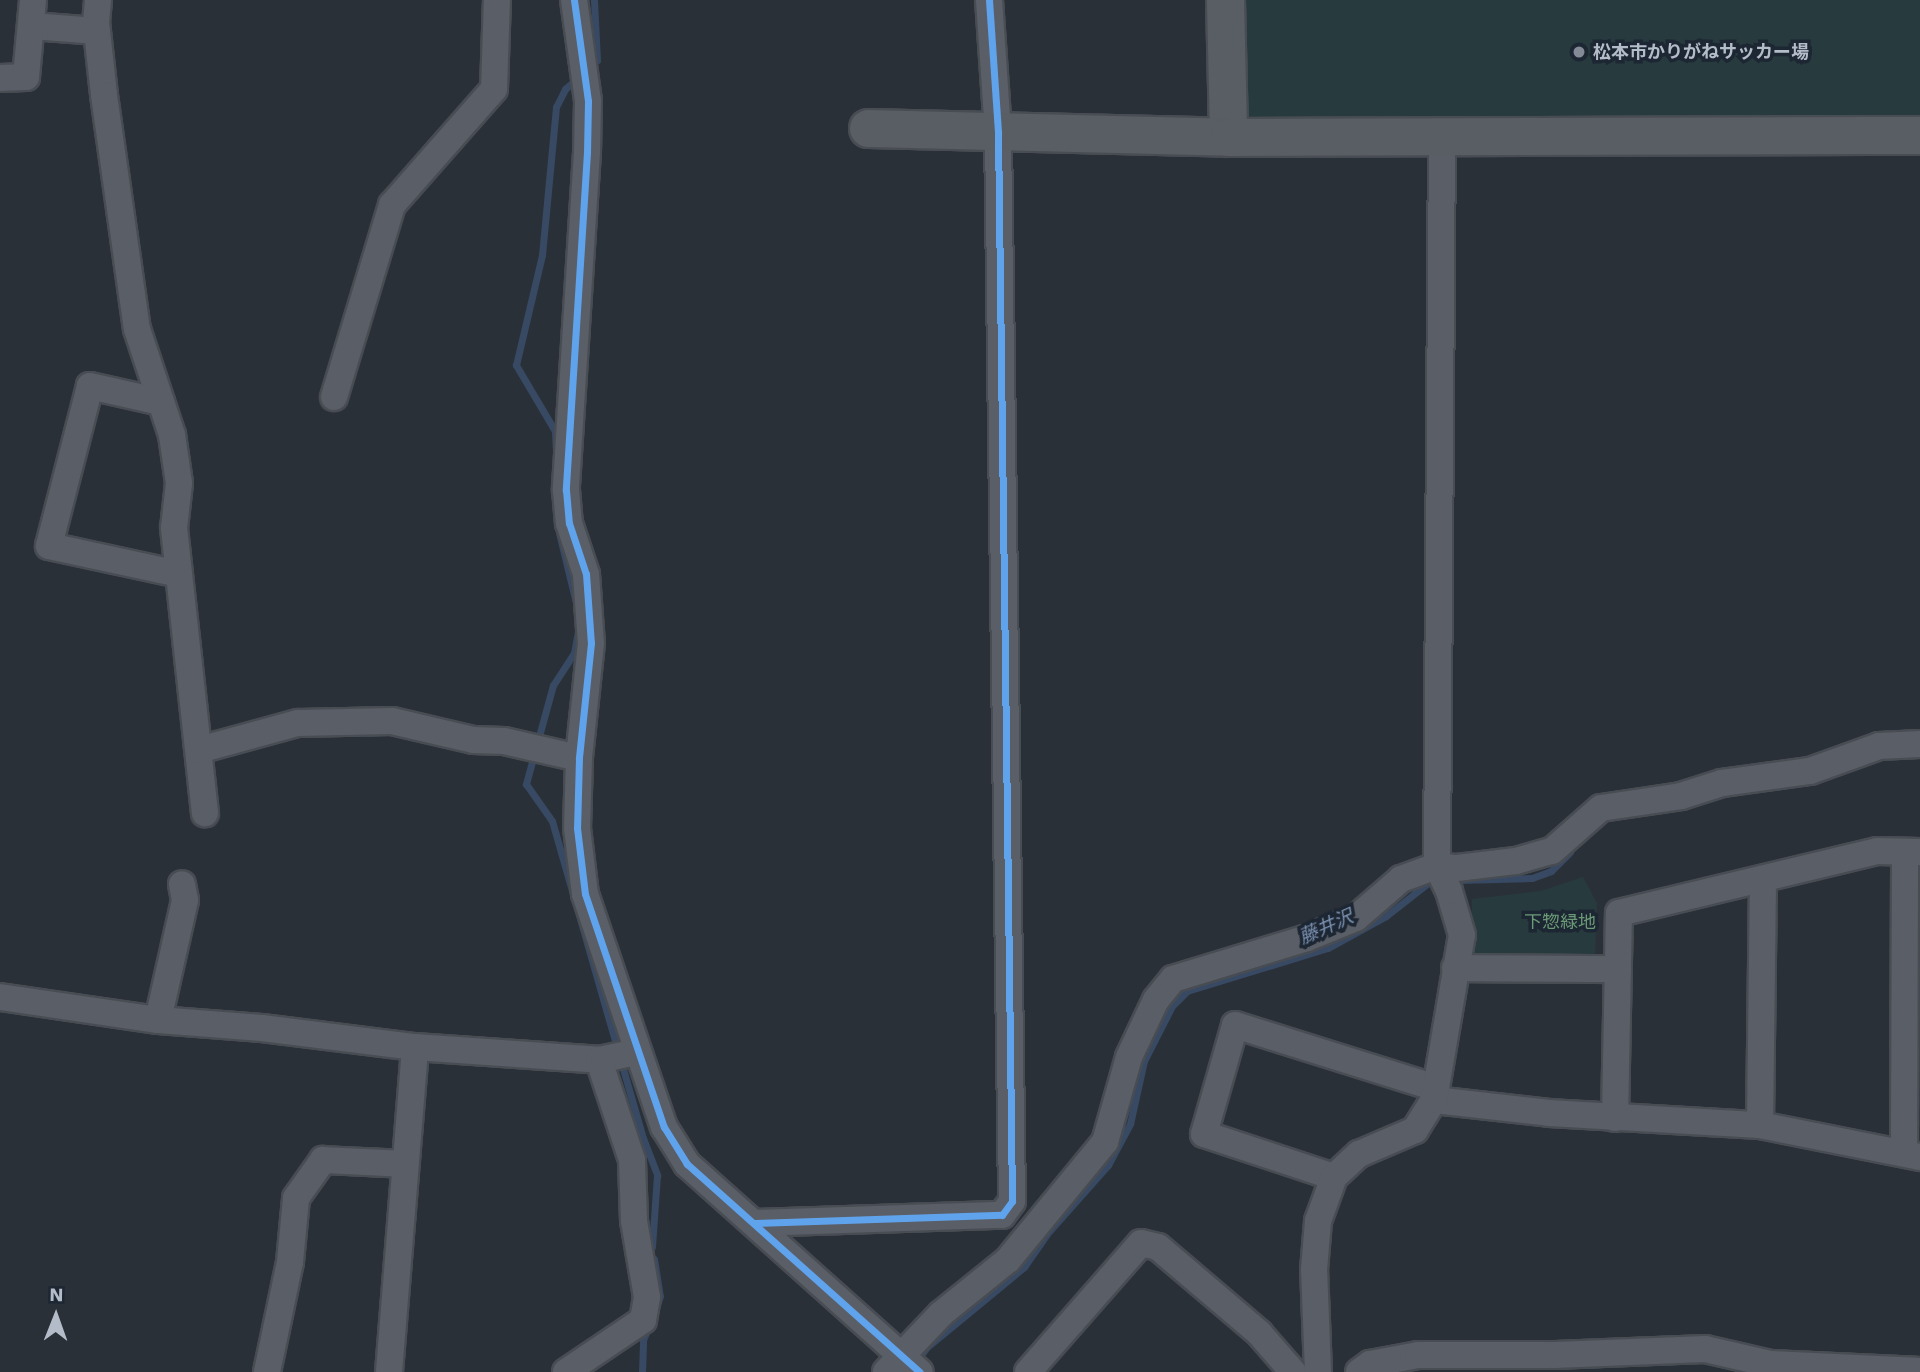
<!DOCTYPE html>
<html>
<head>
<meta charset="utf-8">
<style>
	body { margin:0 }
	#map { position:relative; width:1920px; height:1372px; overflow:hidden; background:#2a3038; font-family:"Work Sans","Noto Sans JP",sans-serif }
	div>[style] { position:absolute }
	.green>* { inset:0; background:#273a3e }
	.stream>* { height:7px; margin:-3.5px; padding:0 3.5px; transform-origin:3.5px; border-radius:3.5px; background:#384963 }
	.roads { filter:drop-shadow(2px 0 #484c53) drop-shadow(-2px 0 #484c53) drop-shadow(0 2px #484c53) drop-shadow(0 -2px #484c53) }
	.street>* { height:26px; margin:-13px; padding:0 13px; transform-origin:13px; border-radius:13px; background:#5a5e66 }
	.secondary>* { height:37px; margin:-18.5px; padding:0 18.5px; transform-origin:18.5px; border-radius:18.5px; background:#595d64 }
	.cycleway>* { height:7px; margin:-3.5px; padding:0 3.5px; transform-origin:3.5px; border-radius:3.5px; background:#60a3ed }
	.dots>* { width:19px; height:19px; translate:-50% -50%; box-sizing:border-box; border:4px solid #1d2633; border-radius:50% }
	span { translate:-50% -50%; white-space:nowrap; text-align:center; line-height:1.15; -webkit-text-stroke:7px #1d2633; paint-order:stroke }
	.poi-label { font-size:18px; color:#b4bcc9; font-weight:700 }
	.left { translate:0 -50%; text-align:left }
	.park-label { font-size:18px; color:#6b9a76 }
	.water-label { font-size:19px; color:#7c92b1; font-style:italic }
	.north { position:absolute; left:21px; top:1281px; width:70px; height:70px; -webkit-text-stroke:5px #1d2633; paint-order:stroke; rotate:1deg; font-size:19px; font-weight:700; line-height:28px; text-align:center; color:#b4bcc9 }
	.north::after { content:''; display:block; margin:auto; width:24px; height:32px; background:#b4bcc9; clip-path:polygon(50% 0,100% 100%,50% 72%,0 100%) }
</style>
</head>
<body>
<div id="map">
	<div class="green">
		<div style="clip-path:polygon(1237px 0,1920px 0,1920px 121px,1253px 121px,1239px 105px)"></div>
		<div style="clip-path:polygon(1583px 877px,1597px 903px,1595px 958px,1471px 957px,1472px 899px,1541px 891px)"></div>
	</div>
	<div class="stream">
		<div style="left:591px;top:66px;width:8px;rotate:-45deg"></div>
		<div style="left:597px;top:60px;width:60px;rotate:-92.9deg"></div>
		<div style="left:556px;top:452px;width:21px;rotate:-93deg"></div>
		<div style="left:555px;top:431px;width:77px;rotate:-120.6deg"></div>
		<div style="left:516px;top:365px;width:113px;rotate:-76.7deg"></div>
		<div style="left:542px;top:255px;width:149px;rotate:-84.6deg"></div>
		<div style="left:556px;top:107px;width:20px;rotate:-63deg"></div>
		<div style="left:565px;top:89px;width:18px;rotate:-41deg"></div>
		<div style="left:559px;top:533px;width:72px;rotate:76.3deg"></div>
		<div style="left:579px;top:625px;width:28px;rotate:100deg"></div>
		<div style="left:574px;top:653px;width:38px;rotate:123deg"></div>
		<div style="left:553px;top:685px;width:103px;rotate:105.3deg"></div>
		<div style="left:526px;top:784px;width:45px;rotate:54.9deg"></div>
		<div style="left:552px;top:821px;width:330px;rotate:74deg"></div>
		<div style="left:643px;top:1138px;width:40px;rotate:69deg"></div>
		<div style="left:657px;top:1175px;width:72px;rotate:94deg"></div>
		<div style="left:1459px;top:880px;width:73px;rotate:-1.6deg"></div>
		<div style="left:1532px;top:878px;width:20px;rotate:-20deg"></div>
		<div style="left:1551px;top:871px;width:27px;rotate:-45deg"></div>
		<div style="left:654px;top:1259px;width:37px;rotate:81deg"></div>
		<div style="left:660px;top:1296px;width:9px;rotate:108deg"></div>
		<div style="left:916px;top:1362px;width:19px;rotate:-54deg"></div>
		<div style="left:927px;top:1347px;width:126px;rotate:-39.5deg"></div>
		<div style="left:1024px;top:1267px;width:39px;rotate:-55deg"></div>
		<div style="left:1046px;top:1235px;width:94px;rotate:-48.5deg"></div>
		<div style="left:1108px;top:1165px;width:47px;rotate:-61.8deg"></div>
		<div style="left:1130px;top:1124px;width:65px;rotate:-77.5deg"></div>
		<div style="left:1144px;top:1061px;width:62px;rotate:-63deg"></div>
		<div style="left:1172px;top:1006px;width:21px;rotate:-45deg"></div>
		<div style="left:1187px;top:991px;width:147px;rotate:-17deg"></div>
		<div style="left:1328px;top:948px;width:66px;rotate:-28.9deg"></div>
		<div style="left:1386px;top:916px;width:60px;rotate:-38.2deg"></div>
		<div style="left:642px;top:1372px;width:32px;rotate:-88deg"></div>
		<div style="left:643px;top:1340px;width:15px;rotate:-67deg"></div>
	</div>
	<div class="roads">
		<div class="street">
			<div style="left:98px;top:0;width:22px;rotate:95deg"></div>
			<div style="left:96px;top:22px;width:73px;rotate:83.7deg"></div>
			<div style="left:104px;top:95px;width:236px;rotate:82deg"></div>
			<div style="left:137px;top:329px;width:112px;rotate:71.7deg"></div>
			<div style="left:172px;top:435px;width:49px;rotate:81.7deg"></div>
			<div style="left:179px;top:483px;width:45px;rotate:96.3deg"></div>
			<div style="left:174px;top:528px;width:287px;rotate:83.8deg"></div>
			<div style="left:574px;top:0;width:102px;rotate:82.1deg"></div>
			<div style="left:588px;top:101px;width:51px;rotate:91.1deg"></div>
			<div style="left:587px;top:152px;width:339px;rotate:93.6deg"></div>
			<div style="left:566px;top:490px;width:33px;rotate:85deg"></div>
			<div style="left:569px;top:523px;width:54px;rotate:71.6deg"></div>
			<div style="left:586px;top:574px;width:69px;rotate:85.9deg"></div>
			<div style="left:591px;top:643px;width:116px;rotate:96deg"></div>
			<div style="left:579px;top:758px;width:70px;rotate:91.6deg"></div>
			<div style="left:577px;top:828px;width:66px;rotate:83.1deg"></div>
			<div style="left:585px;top:894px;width:246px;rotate:71.3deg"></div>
			<div style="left:664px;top:1127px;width:44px;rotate:58.1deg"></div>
			<div style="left:687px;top:1164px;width:312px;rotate:41.8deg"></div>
			<div style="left:32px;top:26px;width:65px;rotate:4.4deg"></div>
			<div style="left:0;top:78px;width:26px;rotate:-2deg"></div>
			<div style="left:26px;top:77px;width:77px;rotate:-84.8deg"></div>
			<div style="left:334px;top:397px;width:201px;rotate:-73.2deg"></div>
			<div style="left:392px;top:205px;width:154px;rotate:-48.7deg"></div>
			<div style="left:494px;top:89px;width:89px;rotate:-88.1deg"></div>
			<div style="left:161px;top:402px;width:73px;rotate:-167.3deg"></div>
			<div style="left:90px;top:386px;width:165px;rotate:104.4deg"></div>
			<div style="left:49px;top:546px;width:132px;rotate:12.2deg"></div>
			<div style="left:199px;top:750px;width:103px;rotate:-15.3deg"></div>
			<div style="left:298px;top:723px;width:94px;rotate:-1.2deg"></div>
			<div style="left:392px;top:721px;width:83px;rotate:13.2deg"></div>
			<div style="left:473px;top:740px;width:31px;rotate:2deg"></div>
			<div style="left:504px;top:741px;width:77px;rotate:12.8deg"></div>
			<div style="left:1455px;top:968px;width:163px;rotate:0.4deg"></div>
			<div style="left:0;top:997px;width:160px;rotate:8.3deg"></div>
			<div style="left:158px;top:1020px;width:104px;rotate:4.4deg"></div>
			<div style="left:262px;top:1028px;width:154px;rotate:7.1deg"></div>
			<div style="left:415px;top:1047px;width:184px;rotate:4deg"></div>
			<div style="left:599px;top:1060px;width:39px;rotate:-12deg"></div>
			<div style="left:158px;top:1020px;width:123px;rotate:-77.3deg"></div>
			<div style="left:185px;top:900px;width:16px;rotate:-101deg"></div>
			<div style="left:1434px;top:1100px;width:116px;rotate:6.4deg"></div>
			<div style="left:1549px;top:1113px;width:211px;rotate:3.3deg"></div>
			<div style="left:1760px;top:1125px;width:163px;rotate:11.3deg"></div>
			<div style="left:1615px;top:1118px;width:205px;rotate:-88.9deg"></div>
			<div style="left:1619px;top:913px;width:265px;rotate:-13.5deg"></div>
			<div style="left:1877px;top:851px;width:43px;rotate:1.3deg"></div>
			<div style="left:1760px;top:1125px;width:246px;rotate:-89.3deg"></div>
			<div style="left:1904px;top:1153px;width:301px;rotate:-89.8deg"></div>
			<div style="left:1334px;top:1177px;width:137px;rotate:-161.7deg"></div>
			<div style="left:1204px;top:1134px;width:113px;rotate:-74.1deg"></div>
			<div style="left:1235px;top:1025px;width:211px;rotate:17.4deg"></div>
			<div style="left:755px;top:1223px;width:247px;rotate:-1.9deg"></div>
			<div style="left:1002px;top:1215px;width:17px;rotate:-54deg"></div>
			<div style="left:1012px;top:1201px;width:1069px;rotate:-90.75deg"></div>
			<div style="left:998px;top:132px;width:132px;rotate:-93.9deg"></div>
			<div style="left:267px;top:1372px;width:112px;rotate:-78.2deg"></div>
			<div style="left:290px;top:1262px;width:64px;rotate:-84.6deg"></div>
			<div style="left:296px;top:1198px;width:47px;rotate:-54.6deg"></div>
			<div style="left:323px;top:1160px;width:81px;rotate:2.8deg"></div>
			<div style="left:389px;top:1372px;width:326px;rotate:-85.4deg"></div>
			<div style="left:566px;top:1372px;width:93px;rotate:-34deg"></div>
			<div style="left:643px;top:1320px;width:23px;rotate:-80deg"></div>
			<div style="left:647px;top:1297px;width:77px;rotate:-99.7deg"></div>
			<div style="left:634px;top:1221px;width:61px;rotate:-91.9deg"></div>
			<div style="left:632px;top:1160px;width:105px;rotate:-108.3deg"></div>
			<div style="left:886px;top:1372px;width:80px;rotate:-46.5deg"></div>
			<div style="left:941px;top:1314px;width:86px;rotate:-38.9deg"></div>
			<div style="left:1008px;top:1260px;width:153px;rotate:-50.6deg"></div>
			<div style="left:1105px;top:1142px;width:88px;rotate:-74.2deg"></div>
			<div style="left:1129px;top:1057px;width:63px;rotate:-64.7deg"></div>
			<div style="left:1156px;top:1000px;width:27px;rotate:-51deg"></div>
			<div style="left:1173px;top:979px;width:140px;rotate:-17deg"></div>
			<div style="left:1307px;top:938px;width:53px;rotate:-22.2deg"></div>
			<div style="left:1356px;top:918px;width:60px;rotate:-40.9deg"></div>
			<div style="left:1401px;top:879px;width:38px;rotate:-20deg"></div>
			<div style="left:1437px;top:866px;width:20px;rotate:6deg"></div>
			<div style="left:1457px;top:868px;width:59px;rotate:-6.8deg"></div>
			<div style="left:1516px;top:861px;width:37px;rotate:-16deg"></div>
			<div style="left:1552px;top:851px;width:65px;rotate:-41.3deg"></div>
			<div style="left:1601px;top:808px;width:81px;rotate:-8.5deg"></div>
			<div style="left:1681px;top:796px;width:43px;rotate:-17.6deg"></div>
			<div style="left:1722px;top:783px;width:89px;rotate:-7.8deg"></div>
			<div style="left:1810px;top:771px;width:73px;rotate:-19.9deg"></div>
			<div style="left:1879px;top:746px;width:41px;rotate:-2.8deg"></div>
			<div style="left:1028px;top:1372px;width:171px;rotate:-48.8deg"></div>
			<div style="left:1141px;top:1243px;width:17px;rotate:13deg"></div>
			<div style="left:1158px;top:1247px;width:133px;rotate:40.4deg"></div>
			<div style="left:1259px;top:1333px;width:52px;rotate:48.9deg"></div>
			<div style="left:1318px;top:1372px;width:102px;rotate:-92.2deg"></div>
			<div style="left:1314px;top:1270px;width:49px;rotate:-85.3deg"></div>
			<div style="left:1318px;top:1221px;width:47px;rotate:-70deg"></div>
			<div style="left:1334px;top:1177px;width:34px;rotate:-43deg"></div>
			<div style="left:1359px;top:1154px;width:61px;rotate:-23.2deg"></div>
			<div style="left:1415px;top:1130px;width:36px;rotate:-58deg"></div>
			<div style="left:1434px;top:1100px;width:167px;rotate:-80.4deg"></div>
			<div style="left:1462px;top:935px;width:46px;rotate:-106.5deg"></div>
			<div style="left:1449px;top:891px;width:28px;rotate:-116deg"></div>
			<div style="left:1437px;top:866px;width:731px;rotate:-89.61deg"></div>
			<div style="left:1359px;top:1372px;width:14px;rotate:-36deg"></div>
			<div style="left:1370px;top:1364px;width:49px;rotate:-10.6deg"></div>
			<div style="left:1418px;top:1355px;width:137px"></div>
			<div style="left:1555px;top:1355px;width:150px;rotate:-2.3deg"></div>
			<div style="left:1705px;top:1349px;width:68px;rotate:12.8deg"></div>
			<div style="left:1771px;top:1364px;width:149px;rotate:2.7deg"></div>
		</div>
		<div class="secondary">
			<div style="left:1225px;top:0;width:137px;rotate:88.7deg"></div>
			<div style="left:868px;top:128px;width:360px;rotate:1.4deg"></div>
			<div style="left:1228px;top:137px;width:692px;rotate:-0.17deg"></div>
		</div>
	</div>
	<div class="cycleway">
		<div style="left:574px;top:0;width:102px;rotate:82.1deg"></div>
		<div style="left:588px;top:101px;width:51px;rotate:91.1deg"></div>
		<div style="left:587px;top:152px;width:339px;rotate:93.6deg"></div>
		<div style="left:566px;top:490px;width:33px;rotate:85deg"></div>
		<div style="left:569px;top:523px;width:54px;rotate:71.6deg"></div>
		<div style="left:586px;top:574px;width:69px;rotate:85.9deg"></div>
		<div style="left:591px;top:643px;width:116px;rotate:96deg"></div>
		<div style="left:579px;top:758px;width:70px;rotate:91.6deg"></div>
		<div style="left:577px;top:828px;width:66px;rotate:83.1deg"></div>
		<div style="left:585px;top:894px;width:246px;rotate:71.3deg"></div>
		<div style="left:664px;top:1127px;width:44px;rotate:58.1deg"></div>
		<div style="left:687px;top:1164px;width:312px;rotate:41.8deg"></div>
		<div style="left:755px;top:1223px;width:247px;rotate:-1.9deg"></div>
		<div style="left:1002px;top:1215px;width:17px;rotate:-54deg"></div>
		<div style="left:1012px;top:1201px;width:1069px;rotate:-90.75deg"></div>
		<div style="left:998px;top:132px;width:132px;rotate:-93.9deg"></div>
	</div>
	<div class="dots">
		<div style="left:1579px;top:52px;background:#848b96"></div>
	</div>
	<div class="poi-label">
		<span class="left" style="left:1593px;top:52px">松本市かりがねサッカー場</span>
	</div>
	<div class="park-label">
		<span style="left:1560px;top:922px">下惣緑地</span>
	</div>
	<div class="water-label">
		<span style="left:1326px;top:927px;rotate:-24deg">藤井沢</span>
	</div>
	<div class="north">N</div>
</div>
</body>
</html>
